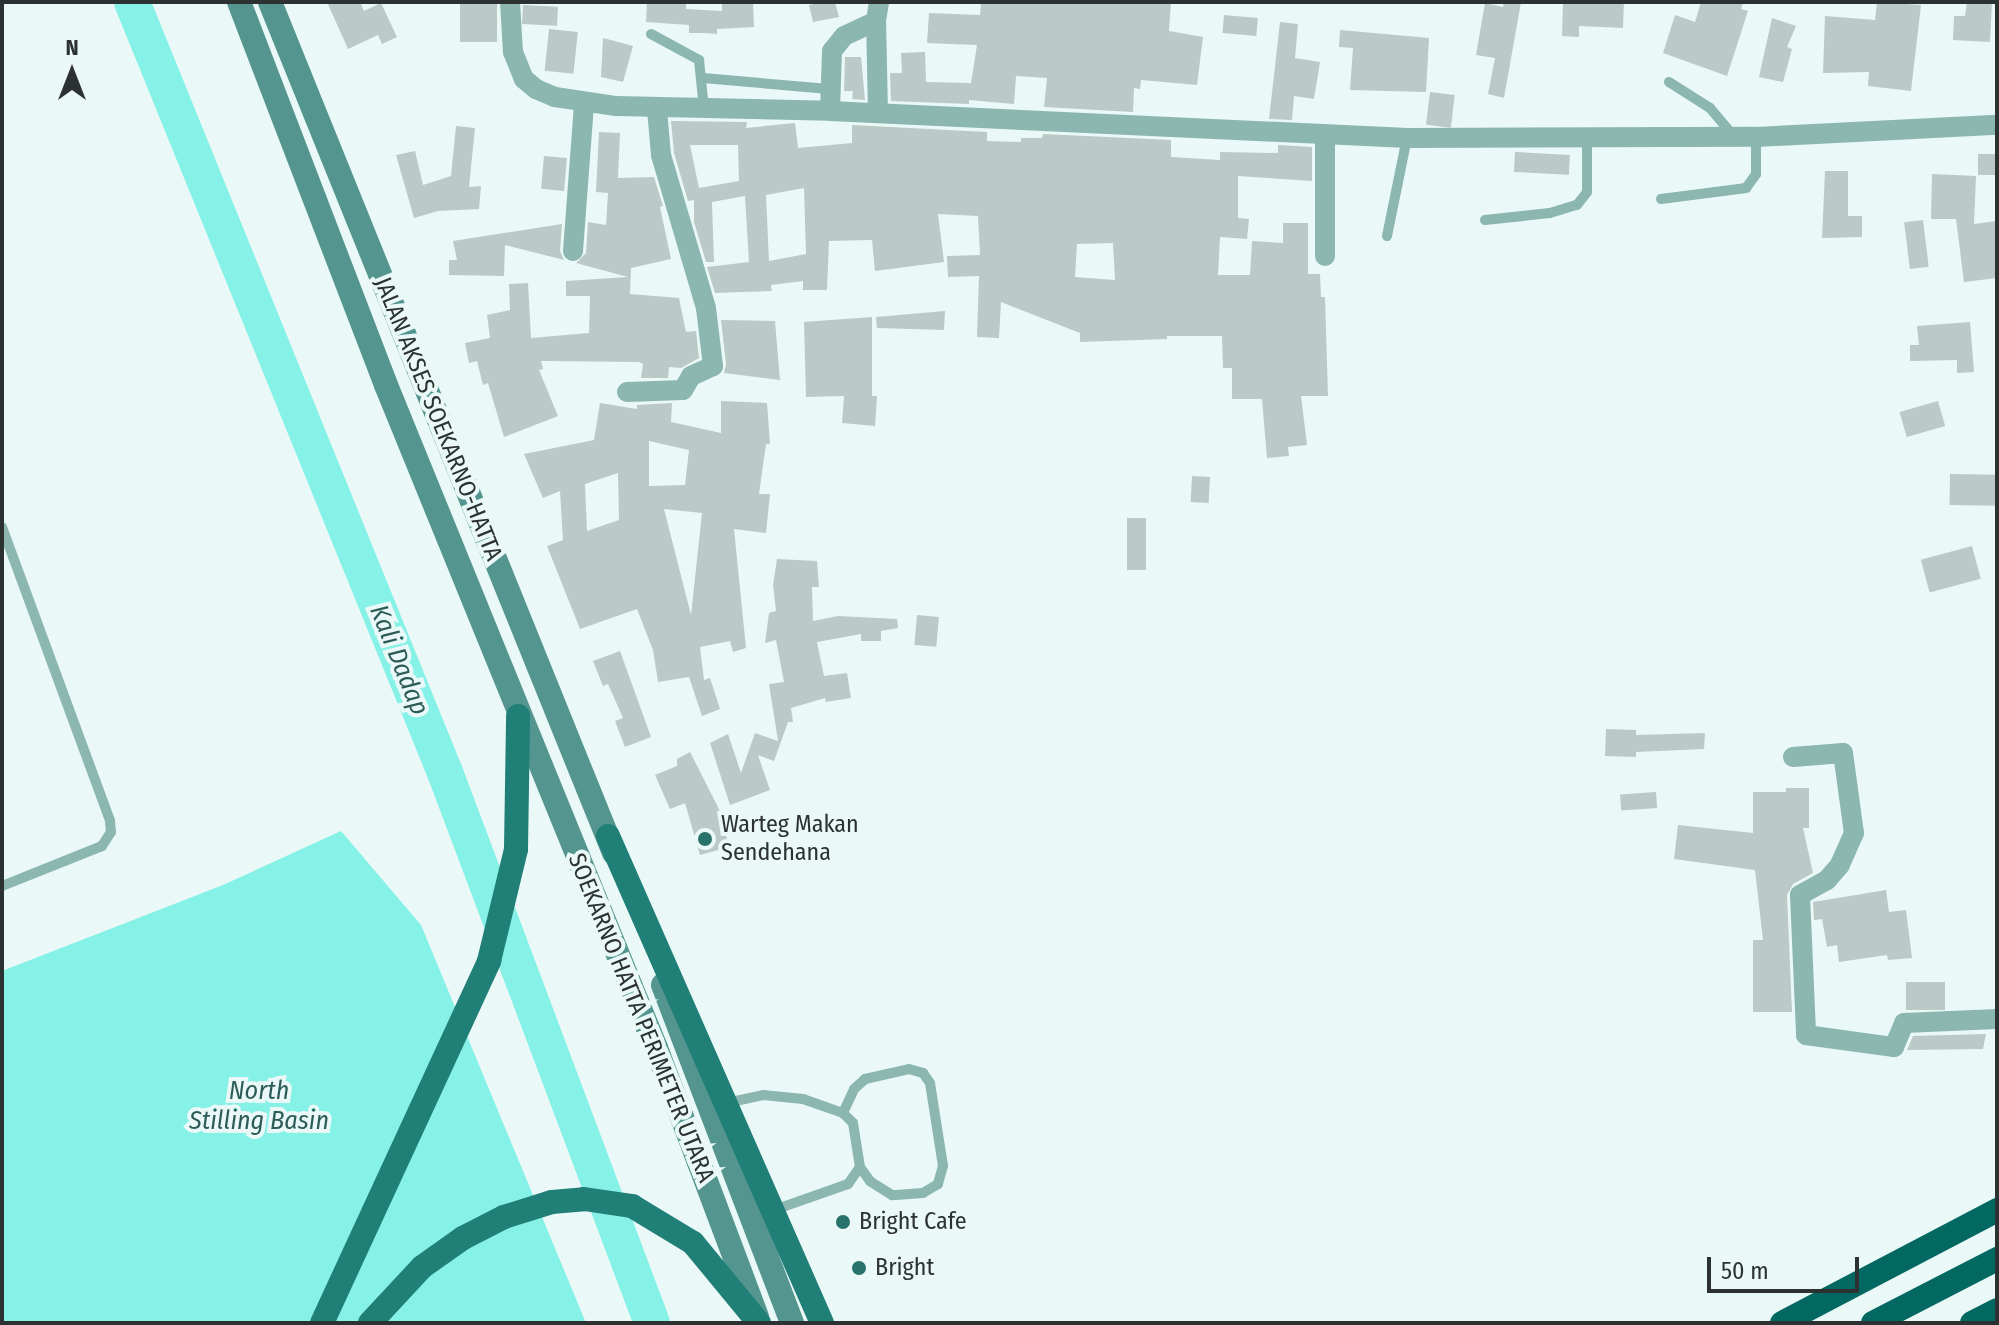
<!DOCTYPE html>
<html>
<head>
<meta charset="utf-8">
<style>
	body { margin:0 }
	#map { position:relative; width:1999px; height:1325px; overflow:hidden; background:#eaf9f7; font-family:"Fira Sans Condensed",sans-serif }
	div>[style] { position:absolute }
	.water>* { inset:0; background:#86f1e6 }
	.river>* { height:36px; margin:-18px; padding:0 18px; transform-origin:18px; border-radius:18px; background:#86f1e6 }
	.building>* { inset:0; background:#bbc9c7; transform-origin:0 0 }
	.lane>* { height:10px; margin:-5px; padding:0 5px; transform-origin:5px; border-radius:5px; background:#8cb6b0 }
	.street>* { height:20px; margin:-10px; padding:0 10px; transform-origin:10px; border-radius:10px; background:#8cb6b0 }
	.secondary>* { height:24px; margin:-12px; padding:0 12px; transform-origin:12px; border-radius:12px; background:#54968f }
	.primary>* { height:24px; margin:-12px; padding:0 12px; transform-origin:12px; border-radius:12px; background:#207f77 }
	.highway>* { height:24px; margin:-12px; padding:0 12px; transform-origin:12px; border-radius:12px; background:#036861 }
	.dots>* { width:22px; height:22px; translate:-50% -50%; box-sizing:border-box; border:4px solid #eaf9f7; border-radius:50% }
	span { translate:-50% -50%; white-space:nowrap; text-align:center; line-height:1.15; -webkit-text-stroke:8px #eaf9f7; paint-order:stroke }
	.street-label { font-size:24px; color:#2c3231 }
	.poi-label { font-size:24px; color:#2c3231 }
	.left { translate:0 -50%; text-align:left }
	.water-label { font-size:26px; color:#2d5c58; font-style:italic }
	.frame { position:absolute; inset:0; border:4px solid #2c3231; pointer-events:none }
	.north { position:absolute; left:32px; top:32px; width:80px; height:80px; -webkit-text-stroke:6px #eaf9f7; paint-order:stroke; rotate:0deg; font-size:22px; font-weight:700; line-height:32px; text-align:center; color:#2c3231 }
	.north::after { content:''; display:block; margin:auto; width:28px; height:36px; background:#2c3231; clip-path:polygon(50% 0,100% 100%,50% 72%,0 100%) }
	.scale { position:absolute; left:1707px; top:1257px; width:152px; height:36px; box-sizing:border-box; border:4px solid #2c3231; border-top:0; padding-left:10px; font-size:24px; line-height:28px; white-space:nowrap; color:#2c3231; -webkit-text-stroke:6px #eaf9f7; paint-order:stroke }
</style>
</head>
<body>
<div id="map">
	<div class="water">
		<div style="clip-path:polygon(341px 831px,421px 925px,586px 1323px,2px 1323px,2px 971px,223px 885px)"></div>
	</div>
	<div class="river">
		<div style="left:132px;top:2px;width:834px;rotate:67.89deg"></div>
		<div style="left:446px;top:775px;width:585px;rotate:69.4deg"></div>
	</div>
	<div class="building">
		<div style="clip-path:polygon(327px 2px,360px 2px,364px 11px,381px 3px,397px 37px,382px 44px,378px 35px,348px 49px)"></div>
		<div style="left:460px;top:2px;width:37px;height:40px"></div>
		<div style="clip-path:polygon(647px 2px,686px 2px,686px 9px,722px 11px,722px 2px,753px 2px,754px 27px,717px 29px,717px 34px,704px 33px,689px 33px,689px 25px,646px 22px)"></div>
		<div style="clip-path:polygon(822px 2px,835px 2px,839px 17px,813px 22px,809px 5px)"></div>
		<div style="clip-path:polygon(981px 2px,1171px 2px,1169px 31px,1203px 37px,1197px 85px,1141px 80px,1140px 89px,1134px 88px,1133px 112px,1044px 107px,1047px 78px,1016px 76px,1014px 104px,969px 100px,969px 104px,891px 101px,890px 73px,902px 73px,901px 53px,925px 52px,926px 82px,971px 83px,977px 45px,927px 43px,929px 13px,980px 15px)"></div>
		<div style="clip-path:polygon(1504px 2px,1521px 2px,1504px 98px,1488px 94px,1495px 58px,1476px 55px,1485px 3px,1503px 7px)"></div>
		<div style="clip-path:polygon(1563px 2px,1624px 2px,1623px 28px,1579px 26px,1579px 37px,1562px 36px)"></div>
		<div style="clip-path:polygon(1701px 2px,1743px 2px,1741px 9px,1748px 11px,1727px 76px,1663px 53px,1675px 15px,1695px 22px)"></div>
		<div style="clip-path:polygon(1877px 2px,1921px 5px,1911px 91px,1868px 86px,1869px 72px,1823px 73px,1825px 16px,1875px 20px)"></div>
		<div style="clip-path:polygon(1967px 2px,1992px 2px,1990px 42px,1953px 40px,1954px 16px,1965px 16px)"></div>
		<div style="left:523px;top:5px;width:35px;height:19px;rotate:3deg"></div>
		<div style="left:1224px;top:15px;width:34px;height:18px;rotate:5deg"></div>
		<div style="clip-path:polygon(1772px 18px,1796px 26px,1787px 47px,1792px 49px,1783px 82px,1759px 77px)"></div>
		<div style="clip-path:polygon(1280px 22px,1298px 24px,1295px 58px,1320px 62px,1314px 99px,1294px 96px,1292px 120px,1269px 119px)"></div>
		<div style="left:549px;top:29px;width:29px;height:42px;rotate:6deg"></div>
		<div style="clip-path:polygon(1340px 30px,1429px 38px,1426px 92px,1350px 90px,1353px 48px,1339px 47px)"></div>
		<div style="clip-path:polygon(603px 38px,633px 46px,623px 82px,601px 77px)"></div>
		<div style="clip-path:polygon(845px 57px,861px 57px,865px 100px,852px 99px,853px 91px,844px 91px)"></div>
		<div style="left:1430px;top:92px;width:25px;height:33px;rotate:7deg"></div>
		<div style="clip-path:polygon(evenodd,671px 121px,747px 122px,746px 128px,795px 123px,798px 148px,852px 143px,852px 125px,987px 132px,987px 141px,1021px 142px,1021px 138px,1042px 138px,1043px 134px,1171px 140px,1171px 157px,1220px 160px,1220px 152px,1278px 153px,1278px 145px,1312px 147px,1312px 181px,1238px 176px,1238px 218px,1249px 219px,1247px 239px,1220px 237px,1218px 275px,1250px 275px,1252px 241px,1283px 243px,1283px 223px,1308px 223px,1308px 274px,1320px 274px,1321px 297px,1325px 297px,1328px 396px,1301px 396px,1307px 445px,1288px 447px,1289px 456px,1267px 458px,1262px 399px,1232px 399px,1232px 368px,1223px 368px,1222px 336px,1167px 336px,1167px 339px,1080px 342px,1080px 333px,1001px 302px,999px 338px,977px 337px,979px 276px,948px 277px,947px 256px,980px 255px,978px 216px,938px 214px,944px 262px,875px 271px,872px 240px,829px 241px,827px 290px,803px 290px,803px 281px,771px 285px,772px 291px,715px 293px,707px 267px,749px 262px,745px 196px,712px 202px,714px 262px,706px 262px,694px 222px,694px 200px,688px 201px,674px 153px,671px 121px,690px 145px,738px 145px,739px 181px,699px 188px,690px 145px,671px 121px,804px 188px,806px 254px,769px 261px,766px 195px,804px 188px,671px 121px,1113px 243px,1115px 280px,1075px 277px,1077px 244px,1113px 243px)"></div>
		<div style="clip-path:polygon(456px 126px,475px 128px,469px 187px,481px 186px,479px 209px,438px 211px,414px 218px,396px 155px,415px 151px,423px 185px,451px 176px)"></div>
		<div style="clip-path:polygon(599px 132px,620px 133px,618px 178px,654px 177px,663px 206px,660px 207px,671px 259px,631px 268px,630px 294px,679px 298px,686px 332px,696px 331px,699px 358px,681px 368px,669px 367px,668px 378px,641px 378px,643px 364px,639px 362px,541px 361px,543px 369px,539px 370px,558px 416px,504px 437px,488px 383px,483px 385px,477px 361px,469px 363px,465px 343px,490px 338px,487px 315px,510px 310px,509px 284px,528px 283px,531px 338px,589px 333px,590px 296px,566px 296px,566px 281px,628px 277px,576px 263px,586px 253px,588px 222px,606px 225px,608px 193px,596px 192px)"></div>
		<div style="left:1515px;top:152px;width:55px;height:20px;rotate:3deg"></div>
		<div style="left:1997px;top:154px;width:21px;height:19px;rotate:90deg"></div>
		<div style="left:544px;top:156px;width:23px;height:33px;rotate:5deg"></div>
		<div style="clip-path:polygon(1825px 171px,1848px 171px,1848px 216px,1862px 216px,1862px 237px,1822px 238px)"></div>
		<div style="clip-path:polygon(1932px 174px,1976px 176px,1974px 224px,1997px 221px,1997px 278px,1964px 282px,1956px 219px,1931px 219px)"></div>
		<div style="left:1923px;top:220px;width:47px;height:19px;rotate:83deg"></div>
		<div style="clip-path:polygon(562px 224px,560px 251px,564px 260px,505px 245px,504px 276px,449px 275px,449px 260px,457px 260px,453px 241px)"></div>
		<div style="clip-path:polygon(945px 311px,944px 330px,877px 328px,876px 317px)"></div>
		<div style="clip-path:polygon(872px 317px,872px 396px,877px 396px,875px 426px,842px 423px,844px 396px,806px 397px,804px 322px)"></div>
		<div style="clip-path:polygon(721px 320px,775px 321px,780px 380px,724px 373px,726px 364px)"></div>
		<div style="clip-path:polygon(1970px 322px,1974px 372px,1957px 373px,1957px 360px,1910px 361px,1910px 345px,1919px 345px,1917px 326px)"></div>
		<div style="clip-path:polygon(evenodd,721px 401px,767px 403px,770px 444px,766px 444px,759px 494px,770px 494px,766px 533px,734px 529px,746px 648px,733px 652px,730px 641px,700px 647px,704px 680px,710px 678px,720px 709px,702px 716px,689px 677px,658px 682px,653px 650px,637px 609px,580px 629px,547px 546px,563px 540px,560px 491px,543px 498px,524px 454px,594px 440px,600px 403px,637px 409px,637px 405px,672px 403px,671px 422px,721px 433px,721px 401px,649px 441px,689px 450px,685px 485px,649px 486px,649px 441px,721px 401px,618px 473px,619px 520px,587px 531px,585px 484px,618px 473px,721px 401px,664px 509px,702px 513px,691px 615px,664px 509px)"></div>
		<div style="left:1938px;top:401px;width:26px;height:40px;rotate:74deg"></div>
		<div style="left:1950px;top:474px;width:47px;height:31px;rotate:1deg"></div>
		<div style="left:1192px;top:476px;width:18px;height:26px;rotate:3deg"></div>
		<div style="left:1127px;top:518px;width:19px;height:52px"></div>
		<div style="left:1972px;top:546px;width:34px;height:53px;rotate:75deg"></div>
		<div style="clip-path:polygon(777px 559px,817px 561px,819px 587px,812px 587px,813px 621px,838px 616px,897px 619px,898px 628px,881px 631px,881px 641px,861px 641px,861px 634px,817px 642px,824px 676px,847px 673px,851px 698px,826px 702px,825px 698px,791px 708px,793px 722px,788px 722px,774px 761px,758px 755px,770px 790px,730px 805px,710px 743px,728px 734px,741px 773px,755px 733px,778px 741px,769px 684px,784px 682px,776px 640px,765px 643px,769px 613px,776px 611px,773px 585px)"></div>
		<div style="left:917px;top:615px;width:22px;height:30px;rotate:5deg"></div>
		<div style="clip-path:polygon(620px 651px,651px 737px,625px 747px,615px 721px,623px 718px,608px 684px,603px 686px,593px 661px)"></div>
		<div style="clip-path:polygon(1606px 729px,1636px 730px,1636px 735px,1705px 733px,1704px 749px,1636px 752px,1636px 757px,1605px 756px)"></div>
		<div style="clip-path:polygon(690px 752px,719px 809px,729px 847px,700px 855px,685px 803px,670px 809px,655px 775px,677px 766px,677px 759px)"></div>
		<div style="clip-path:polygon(1786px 788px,1809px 788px,1809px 828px,1803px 828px,1813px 873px,1793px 884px,1787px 895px,1792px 1012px,1753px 1012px,1753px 940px,1763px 940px,1755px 870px,1674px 859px,1678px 825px,1753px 833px,1753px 792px,1786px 792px)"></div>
		<div style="left:1656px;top:792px;width:16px;height:36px;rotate:86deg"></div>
		<div style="clip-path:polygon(1886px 890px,1889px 912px,1906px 910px,1912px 958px,1888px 960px,1887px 955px,1839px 962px,1837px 945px,1827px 947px,1822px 919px,1814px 920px,1813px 902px)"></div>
		<div style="left:1906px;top:982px;width:39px;height:28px"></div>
		<div style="clip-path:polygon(1986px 1034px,1983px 1049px,1907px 1050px,1913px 1036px)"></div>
	</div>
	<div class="lane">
		<div style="left:651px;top:34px;width:55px;rotate:28.4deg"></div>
		<div style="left:699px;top:60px;width:49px;rotate:84.2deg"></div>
		<div style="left:703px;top:78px;width:126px;rotate:5deg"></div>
		<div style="left:1669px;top:82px;width:49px;rotate:32.4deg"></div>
		<div style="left:1710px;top:108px;width:35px;rotate:50deg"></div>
		<div style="left:1661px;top:199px;width:86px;rotate:-7.4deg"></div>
		<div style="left:1746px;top:188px;width:17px;rotate:-54deg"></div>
		<div style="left:1756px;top:174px;width:37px;rotate:-90deg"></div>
		<div style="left:1485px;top:220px;width:65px;rotate:-6.1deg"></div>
		<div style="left:1550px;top:213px;width:28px;rotate:-17deg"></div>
		<div style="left:1577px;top:205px;width:16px;rotate:-52deg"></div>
		<div style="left:1587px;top:192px;width:55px;rotate:-90deg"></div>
		<div style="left:1387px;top:236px;width:100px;rotate:-78.5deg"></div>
		<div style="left:2px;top:527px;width:313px;rotate:69.8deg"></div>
		<div style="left:110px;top:821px;width:11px;rotate:85deg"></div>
		<div style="left:111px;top:832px;width:17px;rotate:123deg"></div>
		<div style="left:102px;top:846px;width:108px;rotate:158.2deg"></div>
		<div style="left:726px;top:1103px;width:38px;rotate:-12deg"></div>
		<div style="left:763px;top:1095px;width:40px;rotate:5.7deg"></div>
		<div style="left:803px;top:1099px;width:42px;rotate:19.3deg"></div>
		<div style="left:843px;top:1113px;width:14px;rotate:45deg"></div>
		<div style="left:853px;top:1123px;width:45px;rotate:81deg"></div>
		<div style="left:860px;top:1167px;width:21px;rotate:125deg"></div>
		<div style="left:848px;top:1184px;width:78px;rotate:160.6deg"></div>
		<div style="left:843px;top:1113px;width:26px;rotate:-65deg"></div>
		<div style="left:854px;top:1089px;width:15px;rotate:-42deg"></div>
		<div style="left:865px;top:1079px;width:45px;rotate:-12.8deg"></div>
		<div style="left:909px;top:1069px;width:15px;rotate:16deg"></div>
		<div style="left:923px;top:1073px;width:12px;rotate:55deg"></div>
		<div style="left:930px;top:1083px;width:84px;rotate:81.1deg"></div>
		<div style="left:943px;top:1166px;width:19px;rotate:106deg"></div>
		<div style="left:938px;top:1184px;width:17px;rotate:149deg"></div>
		<div style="left:923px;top:1193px;width:31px;rotate:176deg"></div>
		<div style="left:892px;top:1195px;width:26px;rotate:-148deg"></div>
		<div style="left:870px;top:1181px;width:17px;rotate:-126deg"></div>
	</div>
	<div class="street">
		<div style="left:510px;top:2px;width:50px;rotate:86.6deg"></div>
		<div style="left:513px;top:52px;width:29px;rotate:68deg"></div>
		<div style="left:524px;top:79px;width:16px;rotate:40deg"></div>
		<div style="left:536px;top:89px;width:21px;rotate:23deg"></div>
		<div style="left:555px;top:97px;width:62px;rotate:8.4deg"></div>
		<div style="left:616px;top:106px;width:214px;rotate:1.3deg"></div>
		<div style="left:830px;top:111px;width:578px;rotate:2.68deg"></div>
		<div style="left:1407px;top:138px;width:349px;rotate:-0.2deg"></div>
		<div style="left:1756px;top:137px;width:241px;rotate:-2.9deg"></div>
		<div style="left:830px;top:111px;width:60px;rotate:-88.1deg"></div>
		<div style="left:832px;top:51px;width:19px;rotate:-51deg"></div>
		<div style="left:844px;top:36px;width:35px;rotate:-25deg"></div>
		<div style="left:878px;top:113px;width:92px;rotate:-91.2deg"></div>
		<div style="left:876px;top:21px;width:19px;rotate:-81deg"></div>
		<div style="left:1325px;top:135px;width:121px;rotate:90deg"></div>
		<div style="left:573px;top:251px;width:148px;rotate:-85.7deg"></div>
		<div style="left:627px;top:392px;width:56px;rotate:-2deg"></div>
		<div style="left:683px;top:390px;width:16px;rotate:-60deg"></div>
		<div style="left:691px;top:376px;width:24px;rotate:-24deg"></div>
		<div style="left:713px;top:366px;width:58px;rotate:-96.9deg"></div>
		<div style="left:706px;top:308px;width:159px;rotate:-106.4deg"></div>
		<div style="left:661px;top:155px;width:46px;rotate:-95deg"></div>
		<div style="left:1793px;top:757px;width:50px;rotate:-4.6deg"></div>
		<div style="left:1843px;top:753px;width:81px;rotate:82.2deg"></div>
		<div style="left:1854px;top:833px;width:35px;rotate:114deg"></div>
		<div style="left:1840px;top:865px;width:20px;rotate:131deg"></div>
		<div style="left:1827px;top:880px;width:31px;rotate:151deg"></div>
		<div style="left:1800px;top:895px;width:140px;rotate:87.5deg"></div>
		<div style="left:1806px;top:1035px;width:89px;rotate:7.8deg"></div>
		<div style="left:1894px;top:1047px;width:26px;rotate:-67deg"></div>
		<div style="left:1904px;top:1023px;width:93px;rotate:-2.5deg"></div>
	</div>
	<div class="secondary">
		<div style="left:239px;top:2px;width:410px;rotate:69deg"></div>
		<div style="left:386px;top:385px;width:716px;rotate:67.84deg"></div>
		<div style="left:656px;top:1048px;width:287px;rotate:69.4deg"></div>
		<div style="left:270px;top:2px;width:918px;rotate:67.99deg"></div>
		<div style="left:663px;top:985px;width:362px;rotate:69.1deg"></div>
	</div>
	<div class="primary">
		<div style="left:608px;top:836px;width:532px;rotate:66.28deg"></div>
		<div style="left:322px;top:1323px;width:399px;rotate:-65.2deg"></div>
		<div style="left:489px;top:961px;width:115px;rotate:-76.4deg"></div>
		<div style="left:516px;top:849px;width:133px;rotate:-89.1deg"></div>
		<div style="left:370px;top:1323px;width:76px;rotate:-47.1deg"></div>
		<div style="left:422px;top:1267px;width:50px;rotate:-35.3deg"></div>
		<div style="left:463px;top:1238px;width:46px;rotate:-27.1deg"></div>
		<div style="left:504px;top:1217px;width:50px;rotate:-17.4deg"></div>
		<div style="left:552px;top:1202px;width:32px;rotate:-5deg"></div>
		<div style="left:584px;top:1199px;width:49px;rotate:8.3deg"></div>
		<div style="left:632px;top:1206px;width:71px;rotate:31.2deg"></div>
		<div style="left:693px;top:1243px;width:104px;rotate:50.5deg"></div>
	</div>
	<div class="highway">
		<div style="left:1782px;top:1323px;width:243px;rotate:-27.7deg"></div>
		<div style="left:1873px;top:1323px;width:140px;rotate:-27.3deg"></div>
		<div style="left:1972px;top:1323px;width:28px;rotate:-27deg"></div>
	</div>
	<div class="dots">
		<div style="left:705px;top:839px;background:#29726b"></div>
		<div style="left:843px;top:1222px;background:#29726b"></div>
		<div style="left:859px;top:1268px;background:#29726b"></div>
	</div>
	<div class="street-label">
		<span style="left:438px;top:419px;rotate:68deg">JALAN AKSES SOEKARNO-HATTA</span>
		<span style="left:641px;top:1018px;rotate:68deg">SOEKARNO HATTA PERIMETER UTARA</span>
	</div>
	<div class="poi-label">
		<span class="left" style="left:721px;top:839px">Warteg Makan<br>Sendehana</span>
		<span class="left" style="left:859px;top:1222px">Bright Cafe</span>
		<span class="left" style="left:875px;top:1268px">Bright</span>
	</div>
	<div class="water-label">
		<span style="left:399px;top:660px;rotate:68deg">Kali Dadap</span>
		<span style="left:259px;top:1106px">North<br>Stilling Basin</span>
	</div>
	<div class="frame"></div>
	<div class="north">N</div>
	<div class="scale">50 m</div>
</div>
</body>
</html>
